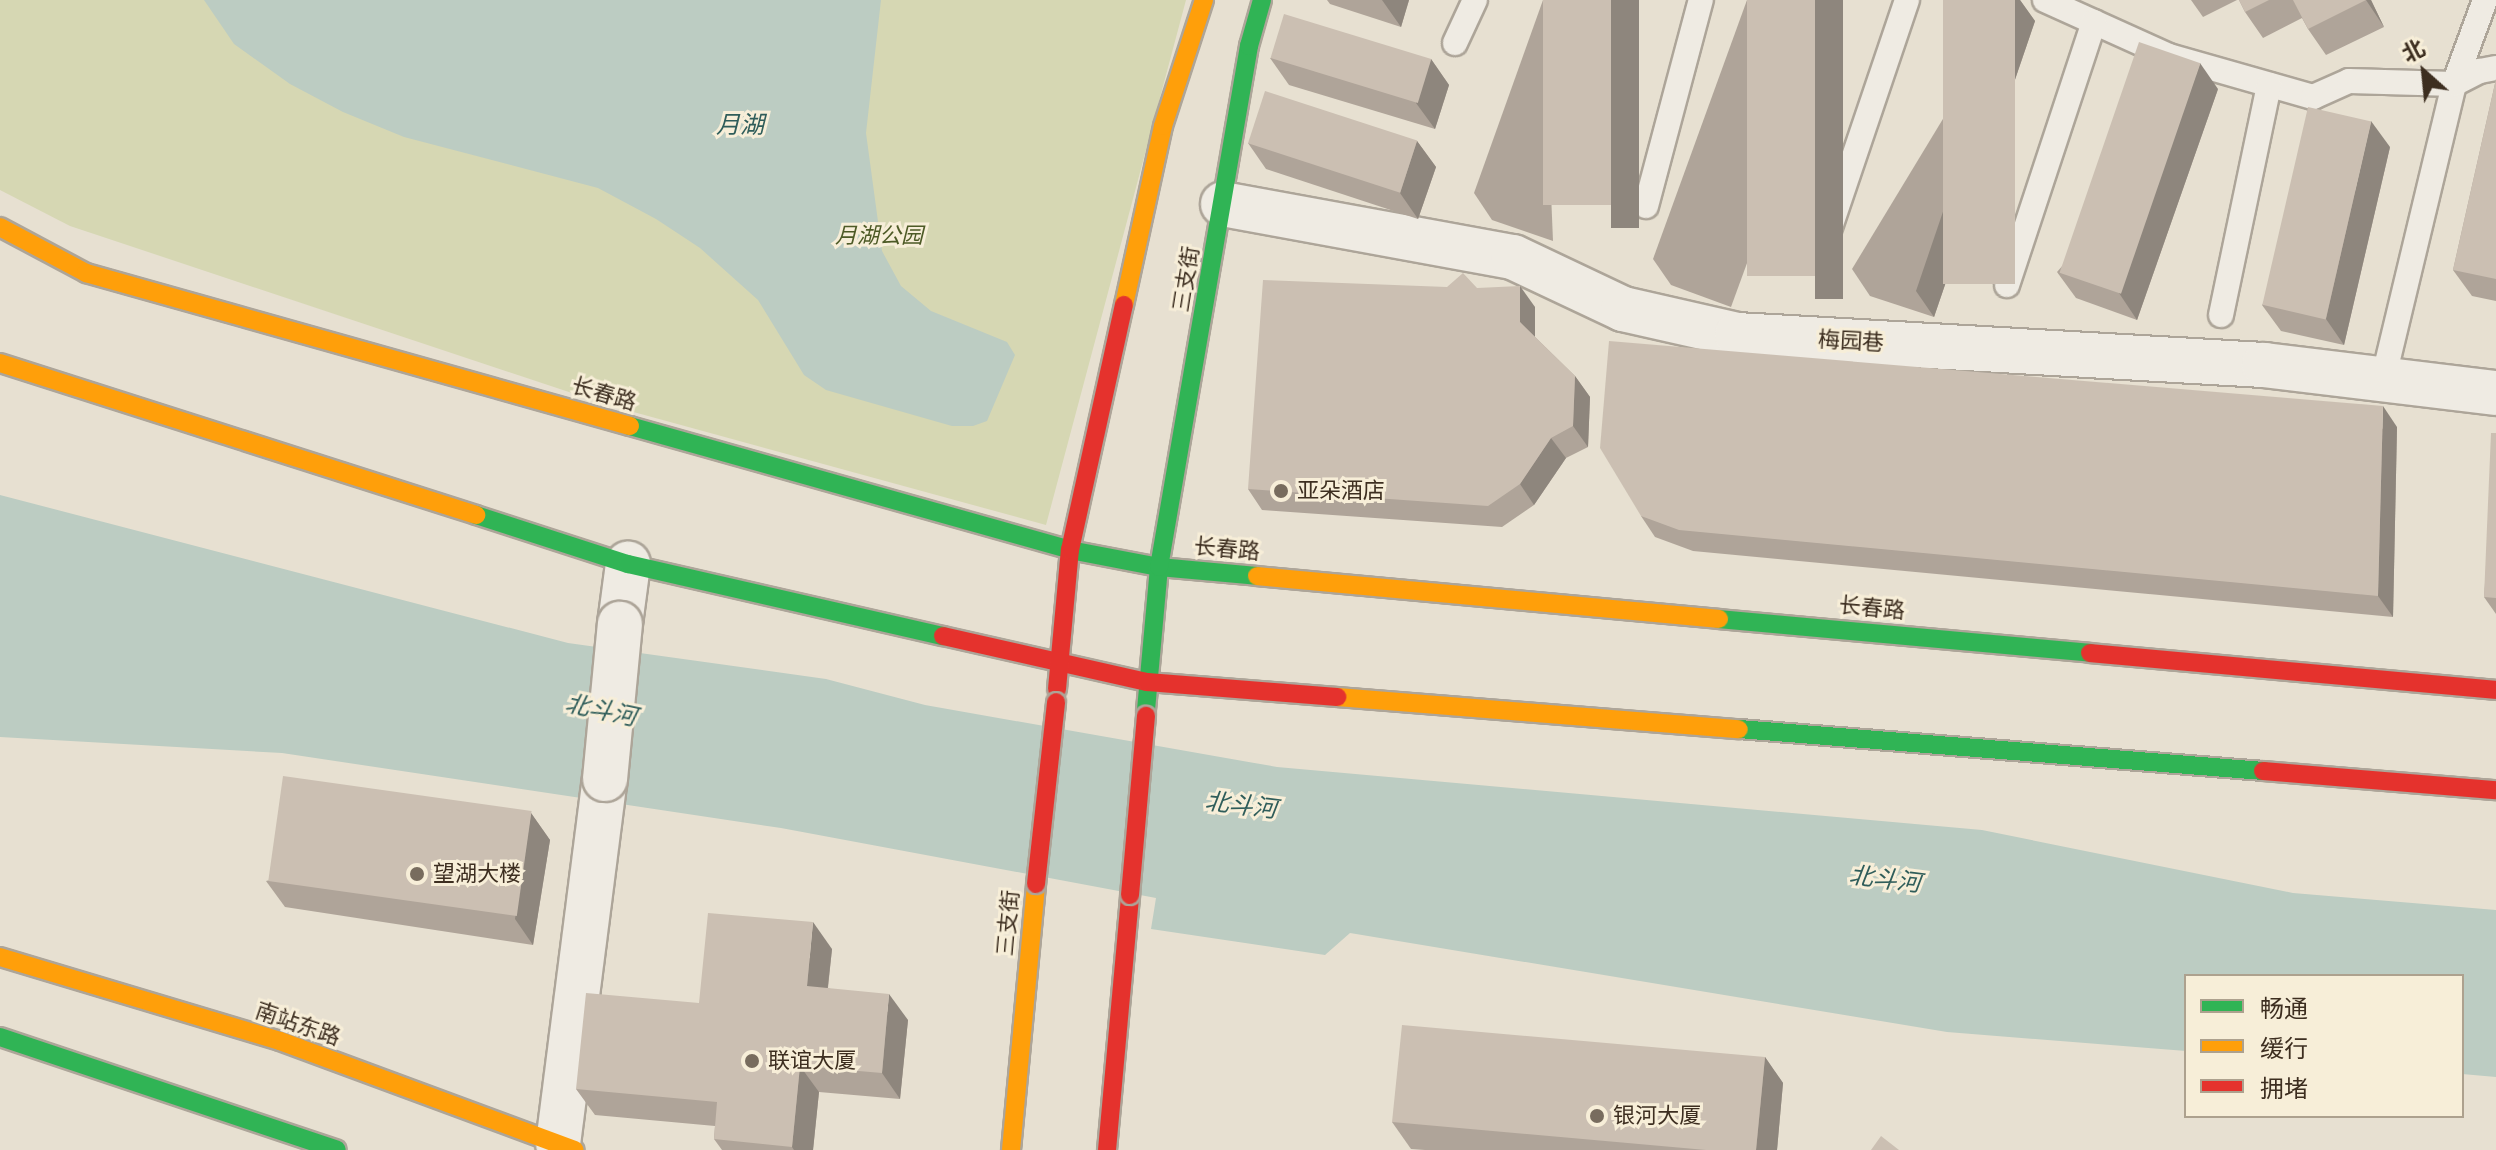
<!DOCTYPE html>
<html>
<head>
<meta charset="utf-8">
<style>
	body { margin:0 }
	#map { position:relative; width:2496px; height:1150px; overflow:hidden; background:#e7e0d1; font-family:Merriweather,"Noto Sans SC",serif }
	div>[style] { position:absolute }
	.green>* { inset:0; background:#d6d7b3 }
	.water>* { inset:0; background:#bcccc2 }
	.roads { filter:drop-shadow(2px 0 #ada599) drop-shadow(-2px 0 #ada599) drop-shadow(0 2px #ada599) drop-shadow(0 -2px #ada599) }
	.lane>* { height:24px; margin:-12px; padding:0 12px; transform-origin:12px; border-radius:12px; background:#efebe3 }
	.street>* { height:44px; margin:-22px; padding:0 22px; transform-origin:22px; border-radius:22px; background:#efebe3 }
	.fast>* { height:18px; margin:-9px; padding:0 9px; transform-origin:9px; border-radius:9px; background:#30b455 }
	.slow>* { height:18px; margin:-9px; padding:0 9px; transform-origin:9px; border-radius:9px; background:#ff9f0a }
	.jam>* { height:18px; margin:-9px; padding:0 9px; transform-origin:9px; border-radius:9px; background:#e5322d }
	.bridges { filter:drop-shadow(2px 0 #ada599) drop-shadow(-2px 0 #ada599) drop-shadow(0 2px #ada599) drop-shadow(0 -2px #ada599) }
	.street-bridge>* { height:44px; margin:-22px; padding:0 22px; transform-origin:22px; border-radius:22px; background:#efebe3 }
	.jam-bridge>* { height:18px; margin:-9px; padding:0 9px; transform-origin:9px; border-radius:9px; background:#e5322d }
	.wall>* { inset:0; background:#afa499 }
	.shaded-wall>* { inset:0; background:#8e867d; transform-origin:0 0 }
	.building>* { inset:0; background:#cbbfb2; transform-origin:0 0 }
	.dots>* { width:22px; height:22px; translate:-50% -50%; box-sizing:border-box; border:4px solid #f7eed8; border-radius:50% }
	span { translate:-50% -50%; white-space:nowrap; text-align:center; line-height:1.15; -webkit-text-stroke:6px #f7eed8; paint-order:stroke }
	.park-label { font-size:22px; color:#4d5a26; font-style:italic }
	.street-label { font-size:22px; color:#3d2e20 }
	.poi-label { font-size:22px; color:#3d2e20 }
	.left { translate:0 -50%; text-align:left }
	.water-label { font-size:24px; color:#2f5d5a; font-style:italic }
	.legend { position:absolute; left:2184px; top:974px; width:280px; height:144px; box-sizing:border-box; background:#f7eed8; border:2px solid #ada18e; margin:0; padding:10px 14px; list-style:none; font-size:24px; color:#3d2e20 }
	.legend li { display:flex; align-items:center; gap:16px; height:40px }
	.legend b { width:40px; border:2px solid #ada18e }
	.north { position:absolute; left:2384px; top:32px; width:80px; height:80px; -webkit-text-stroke:6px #f7eed8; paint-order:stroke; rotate:333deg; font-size:22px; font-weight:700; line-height:32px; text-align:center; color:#3d2e20 }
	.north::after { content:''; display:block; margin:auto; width:28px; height:36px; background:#3d2e20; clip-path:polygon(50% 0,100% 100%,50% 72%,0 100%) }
</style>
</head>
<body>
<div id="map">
	<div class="green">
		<div style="clip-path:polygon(0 0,1186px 0,1046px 525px,608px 405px,70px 226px,0 190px)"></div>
	</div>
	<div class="water">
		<div style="clip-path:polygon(204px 0,881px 0,866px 133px,882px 251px,901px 286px,931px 311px,1007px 342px,1015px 355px,987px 421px,973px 426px,952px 426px,826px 390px,804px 375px,758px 300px,700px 248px,656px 219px,598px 188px,404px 137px,343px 112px,290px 84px,234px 44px)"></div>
		<div style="clip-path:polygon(0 495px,568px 643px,826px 679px,925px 705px,1277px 767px,1982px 830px,2293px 893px,2496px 910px,2496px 1077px,2462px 1074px,2462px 976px,2186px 976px,2186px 1051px,1947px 1032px,1350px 933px,1325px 955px,1151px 929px,1156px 898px,781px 828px,282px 753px,0 737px)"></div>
	</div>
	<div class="roads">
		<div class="lane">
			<div style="left:2045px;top:0;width:136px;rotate:24.3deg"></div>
			<div style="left:2169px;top:56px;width:150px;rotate:15.9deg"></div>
			<div style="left:2313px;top:97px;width:39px;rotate:-24deg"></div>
			<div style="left:2349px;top:81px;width:105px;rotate:1.6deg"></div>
			<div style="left:2454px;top:84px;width:29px;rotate:-27deg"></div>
			<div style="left:2480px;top:71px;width:16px;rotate:-11deg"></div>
			<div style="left:1455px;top:43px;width:47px;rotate:-65.1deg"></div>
			<div style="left:1646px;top:206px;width:213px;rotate:-75.1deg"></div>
			<div style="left:1820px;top:257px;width:271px;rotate:-71.3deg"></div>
			<div style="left:2007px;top:285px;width:277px;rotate:-71.7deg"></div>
			<div style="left:2221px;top:315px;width:235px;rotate:-78.2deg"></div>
			<div style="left:2383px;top:380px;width:304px;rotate:-76.5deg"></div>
			<div style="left:2454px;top:84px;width:90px;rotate:-69.7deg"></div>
		</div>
		<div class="street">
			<div style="left:1223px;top:204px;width:295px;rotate:10.4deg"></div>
			<div style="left:1513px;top:257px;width:122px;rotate:25.3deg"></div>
			<div style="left:1623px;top:309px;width:117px;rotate:12.8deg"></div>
			<div style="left:1737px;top:335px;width:528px;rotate:3.26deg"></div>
			<div style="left:2264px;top:365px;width:234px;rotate:6.9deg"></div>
			<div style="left:620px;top:624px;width:61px;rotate:-82.4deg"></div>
			<div style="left:558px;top:1144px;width:368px;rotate:-82.7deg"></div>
		</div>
		<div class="fast">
			<div style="left:630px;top:426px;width:457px;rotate:15.7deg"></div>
			<div style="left:1070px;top:550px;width:91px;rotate:10.8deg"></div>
			<div style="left:1159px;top:567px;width:98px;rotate:5.2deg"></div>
			<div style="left:476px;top:515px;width:160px;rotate:17.9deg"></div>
			<div style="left:628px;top:564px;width:323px;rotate:12.9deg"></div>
			<div style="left:1719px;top:619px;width:373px;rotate:5.2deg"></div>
			<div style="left:1146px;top:710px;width:144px;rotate:-84.8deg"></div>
			<div style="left:1159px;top:567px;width:529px;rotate:-80.2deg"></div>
			<div style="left:1249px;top:46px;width:48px;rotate:-74.2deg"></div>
			<div style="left:1739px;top:729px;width:526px;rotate:4.58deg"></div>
			<div style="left:0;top:1037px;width:355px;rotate:18.5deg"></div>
		</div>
		<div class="slow">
			<div style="left:0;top:227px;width:98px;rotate:28.1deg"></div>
			<div style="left:86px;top:273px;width:565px;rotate:15.71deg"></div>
			<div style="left:1124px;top:305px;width:183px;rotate:-77.7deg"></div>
			<div style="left:1163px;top:126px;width:133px;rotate:-72deg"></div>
			<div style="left:0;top:363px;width:500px;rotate:17.7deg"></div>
			<div style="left:1257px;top:576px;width:464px;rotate:5.3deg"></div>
			<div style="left:1337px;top:697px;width:403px;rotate:4.6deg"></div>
			<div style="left:0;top:957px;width:292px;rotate:16.7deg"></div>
			<div style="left:280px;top:1041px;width:314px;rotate:20.3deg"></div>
			<div style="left:1011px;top:1150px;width:267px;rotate:-84.6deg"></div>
		</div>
		<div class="jam">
			<div style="left:943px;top:636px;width:209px;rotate:12.7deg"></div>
			<div style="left:1147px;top:682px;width:191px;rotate:4.5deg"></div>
			<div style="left:2090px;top:653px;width:408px;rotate:5.2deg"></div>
			<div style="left:1057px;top:689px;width:140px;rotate:-84.7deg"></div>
			<div style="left:1070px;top:550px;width:251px;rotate:-77.6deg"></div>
			<div style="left:2263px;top:771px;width:234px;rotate:4.7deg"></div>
			<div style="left:1107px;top:1150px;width:256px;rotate:-84.8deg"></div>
		</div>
	</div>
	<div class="bridges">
		<div class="street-bridge">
			<div style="left:605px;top:779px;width:156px;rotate:-84.5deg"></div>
		</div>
		<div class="jam-bridge">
			<div style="left:1036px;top:884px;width:183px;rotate:-83.7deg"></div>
			<div style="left:1130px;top:895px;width:180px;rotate:-84.9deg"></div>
		</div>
	</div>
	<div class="wall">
		<div style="clip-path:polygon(1327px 0,1409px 0,1401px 27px,1330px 4px)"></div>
		<div style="clip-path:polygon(1543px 0,1553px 241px,1492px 220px,1474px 193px)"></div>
		<div style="clip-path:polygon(1747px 0,1843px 0,1731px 307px,1671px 285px,1653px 259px)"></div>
		<div style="clip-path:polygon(2015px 0,2020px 0,2035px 21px,1934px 317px,1870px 296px,1852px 269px)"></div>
		<div style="clip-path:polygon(2191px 0,2237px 0,2203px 17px)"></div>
		<div style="clip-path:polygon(2239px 0,2371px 0,2384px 27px,2326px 55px,2308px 29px,2302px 18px,2263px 38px,2245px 12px)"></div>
		<div style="clip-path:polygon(1270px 58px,1431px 59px,1449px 85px,1435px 129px,1289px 85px)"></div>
		<div style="clip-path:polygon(2496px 79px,2496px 301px,2472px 296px,2453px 270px)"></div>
		<div style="clip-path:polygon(2218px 89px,2137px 320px,2076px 298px,2057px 272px)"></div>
		<div style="clip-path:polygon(1417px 141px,1436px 167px,1418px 219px,1266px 169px,1248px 143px)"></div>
		<div style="clip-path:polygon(2390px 147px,2344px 345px,2281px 331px,2262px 305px)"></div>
		<div style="clip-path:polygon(1477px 288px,1535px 307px,1535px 337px,1575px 376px,1590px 397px,1588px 447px,1566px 458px,1534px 505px,1502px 527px,1262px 510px,1248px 489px)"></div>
		<div style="clip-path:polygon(2397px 427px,2393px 617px,1693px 551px,1655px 537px,1641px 516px)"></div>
		<div style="clip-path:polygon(2496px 433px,2496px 614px,2484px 597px)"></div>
		<div style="clip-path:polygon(531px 813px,550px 840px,533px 945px,285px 907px,266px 881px)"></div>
		<div style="clip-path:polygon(832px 949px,828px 988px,908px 1020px,900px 1099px,819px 1092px,813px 1150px,722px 1150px,714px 1139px,715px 1126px,595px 1115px,576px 1089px,699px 1003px)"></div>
		<div style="clip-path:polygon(1765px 1057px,1783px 1083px,1777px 1150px,1425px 1150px,1411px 1149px,1392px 1122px)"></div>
	</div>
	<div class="shaded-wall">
		<div style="clip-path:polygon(1383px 0,1409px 0,1401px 27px,1382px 0)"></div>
		<div style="left:1611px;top:0;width:28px;height:228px"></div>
		<div style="left:1815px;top:0;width:28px;height:299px"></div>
		<div style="clip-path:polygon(2015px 0,2020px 0,2035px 21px,1934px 317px,1916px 291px)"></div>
		<div style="clip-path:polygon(2365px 0,2371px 0,2384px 27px,2366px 0)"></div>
		<div style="clip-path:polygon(1431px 59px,1449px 85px,1435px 129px,1416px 103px)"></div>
		<div style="clip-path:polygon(2200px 63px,2218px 89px,2137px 320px,2119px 293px)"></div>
		<div style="clip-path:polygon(2371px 121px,2390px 147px,2344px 345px,2326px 319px)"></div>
		<div style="clip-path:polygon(1417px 141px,1436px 167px,1418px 219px,1400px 193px)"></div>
		<div style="clip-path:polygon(1520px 286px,1535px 307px,1535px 343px,1520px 322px)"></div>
		<div style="clip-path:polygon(1575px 376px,1590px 397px,1588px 447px,1573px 426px)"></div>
		<div style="clip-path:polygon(2383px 406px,2397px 427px,2393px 617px,2378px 596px)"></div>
		<div style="clip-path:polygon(1551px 438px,1566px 458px,1534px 505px,1520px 484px)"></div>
		<div style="clip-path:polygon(531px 813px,550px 840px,533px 945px,515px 919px)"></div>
		<div style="clip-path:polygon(813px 922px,832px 949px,825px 1012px,807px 986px)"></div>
		<div style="clip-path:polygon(889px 994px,908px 1020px,900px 1099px,882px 1073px)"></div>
		<div style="clip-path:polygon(1765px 1057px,1783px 1083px,1777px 1150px,1756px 1150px)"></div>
		<div style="clip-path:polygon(800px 1066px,819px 1092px,813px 1150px,794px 1150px,792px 1147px)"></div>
	</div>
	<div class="building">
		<div style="left:1543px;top:0;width:68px;height:205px"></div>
		<div style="left:1747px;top:0;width:68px;height:276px"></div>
		<div style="left:1943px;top:0;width:72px;height:284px"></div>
		<div style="clip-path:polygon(2239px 0,2269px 0,2245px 12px)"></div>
		<div style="clip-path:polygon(2293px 0,2366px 0,2308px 29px)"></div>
		<div style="left:1284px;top:14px;width:154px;height:46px;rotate:17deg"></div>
		<div style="left:2139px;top:42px;width:65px;height:244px;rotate:19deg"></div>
		<div style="clip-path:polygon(2496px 79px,2496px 279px,2453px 270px)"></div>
		<div style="left:1265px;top:91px;width:160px;height:55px;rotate:18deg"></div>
		<div style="left:2308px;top:107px;width:65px;height:203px;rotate:13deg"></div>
		<div style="clip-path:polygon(1463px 273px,1477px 288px,1520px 286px,1520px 322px,1575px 376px,1573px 426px,1551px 438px,1520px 484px,1488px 506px,1248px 489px,1263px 280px,1447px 287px)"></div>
		<div style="clip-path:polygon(1609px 341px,2383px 406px,2378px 596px,1679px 530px,1641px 516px,1600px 448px)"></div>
		<div style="clip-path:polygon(2491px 433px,2496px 433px,2496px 598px,2484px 597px)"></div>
		<div style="left:283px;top:776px;width:251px;height:106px;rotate:8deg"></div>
		<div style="clip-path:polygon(708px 913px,813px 922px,807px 986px,889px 994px,882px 1073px,800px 1066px,792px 1147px,714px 1139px,717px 1102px,576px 1089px,586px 993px,699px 1003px)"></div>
		<div style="clip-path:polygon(1402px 1025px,1765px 1057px,1756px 1150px,1706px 1150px,1392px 1122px)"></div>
		<div style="clip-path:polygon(1881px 1136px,1899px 1150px,1871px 1150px)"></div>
	</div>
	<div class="dots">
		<div style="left:1281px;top:491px;background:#786c5e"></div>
		<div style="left:417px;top:874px;background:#786c5e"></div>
		<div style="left:752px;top:1061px;background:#786c5e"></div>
		<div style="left:1597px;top:1116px;background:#786c5e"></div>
	</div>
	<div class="park-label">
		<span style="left:879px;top:236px">月湖公园</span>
	</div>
	<div class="street-label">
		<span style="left:1186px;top:279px;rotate:-81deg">三支街</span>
		<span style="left:1851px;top:341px;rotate:3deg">梅园巷</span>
		<span style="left:604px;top:394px;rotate:16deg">长春路</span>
		<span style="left:1227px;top:549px;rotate:5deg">长春路</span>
		<span style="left:1872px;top:608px;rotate:5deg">长春路</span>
		<span style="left:1008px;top:923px;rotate:-85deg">三支街</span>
		<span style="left:298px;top:1024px;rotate:19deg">南站东路</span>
	</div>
	<div class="poi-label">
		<span class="left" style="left:1297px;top:491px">亚朵酒店</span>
		<span class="left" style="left:433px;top:874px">望湖大楼</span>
		<span class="left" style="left:768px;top:1061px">联谊大厦</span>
		<span class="left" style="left:1613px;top:1116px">银河大厦</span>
	</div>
	<div class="water-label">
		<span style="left:740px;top:125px">月湖</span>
		<span style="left:601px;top:710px;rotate:12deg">北斗河</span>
		<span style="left:1241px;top:805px;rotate:7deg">北斗河</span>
		<span style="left:1885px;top:879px;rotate:7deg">北斗河</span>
	</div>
	<ul class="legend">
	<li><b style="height:10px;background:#30b455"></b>畅通</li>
	<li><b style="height:10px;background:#ff9f0a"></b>缓行</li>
	<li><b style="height:10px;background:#e5322d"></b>拥堵</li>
	</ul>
	<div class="north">北</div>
</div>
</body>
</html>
